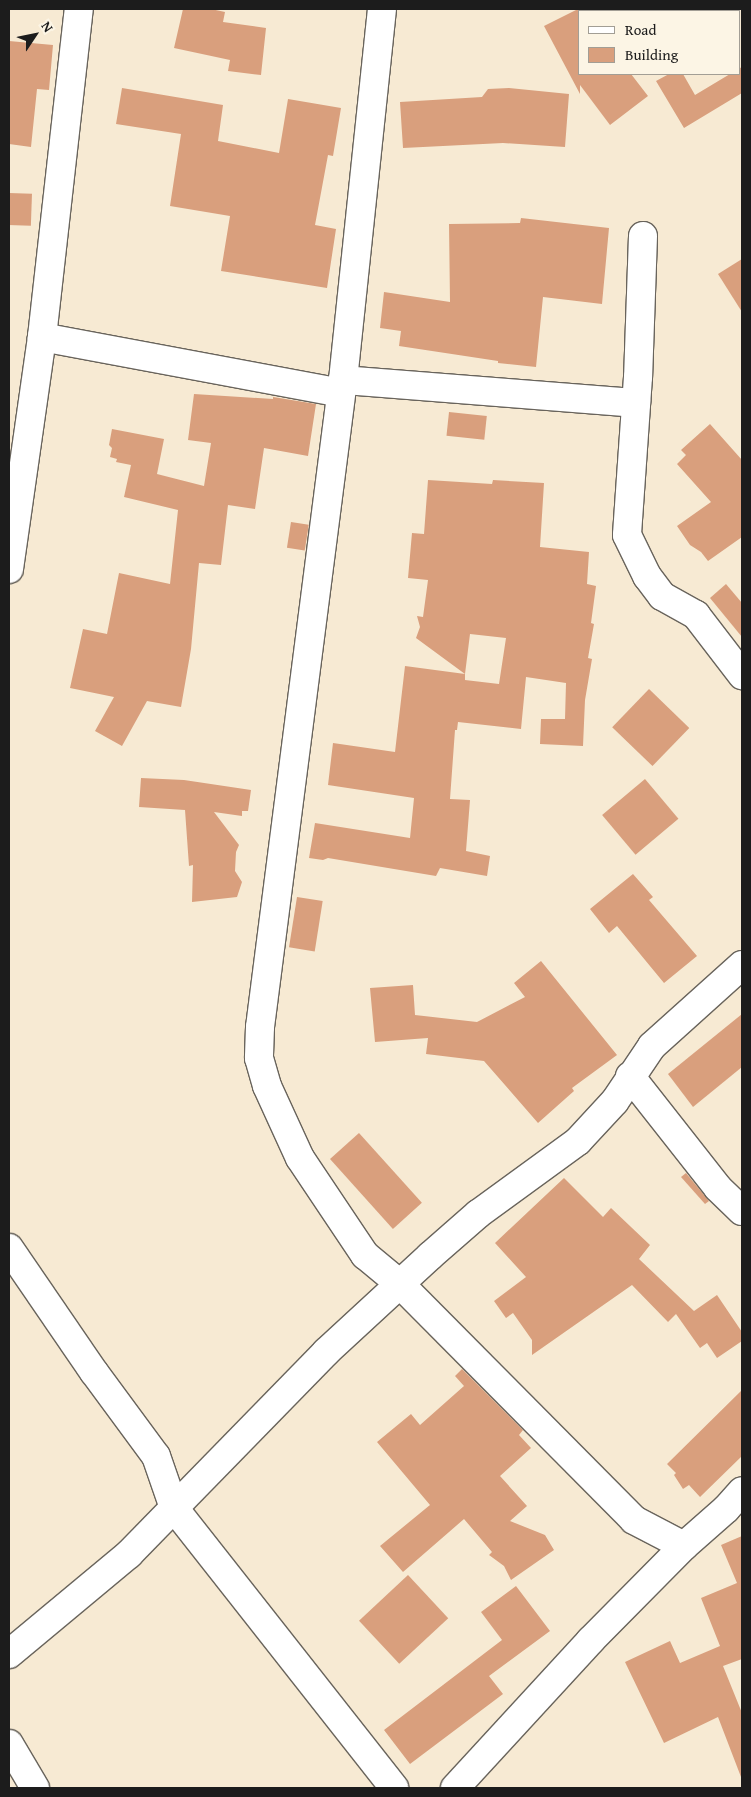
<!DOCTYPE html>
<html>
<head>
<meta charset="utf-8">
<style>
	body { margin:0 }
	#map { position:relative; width:751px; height:1797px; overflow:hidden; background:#f7ead3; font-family:"Gentium Book Plus",serif }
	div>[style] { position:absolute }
	.building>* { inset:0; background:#d99f7d; transform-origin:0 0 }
	.roads { filter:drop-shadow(1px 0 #69645c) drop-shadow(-1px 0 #69645c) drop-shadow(0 1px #69645c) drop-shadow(0 -1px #69645c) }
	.minor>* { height:28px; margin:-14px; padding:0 14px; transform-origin:14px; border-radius:14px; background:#fff }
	span { translate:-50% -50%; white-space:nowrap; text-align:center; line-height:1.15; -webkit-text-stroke:4.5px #fcf5e5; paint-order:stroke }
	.frame { position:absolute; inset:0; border:10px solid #1c1c1c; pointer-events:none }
	.legend { position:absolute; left:578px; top:10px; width:162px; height:65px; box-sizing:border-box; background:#fcf5e5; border:1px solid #a29e95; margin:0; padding:6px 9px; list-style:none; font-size:15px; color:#1c1c1c }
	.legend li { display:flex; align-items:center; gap:10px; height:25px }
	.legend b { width:25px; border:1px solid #a29e95 }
	.north { position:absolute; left:10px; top:10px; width:50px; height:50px; -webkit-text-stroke:4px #fcf5e5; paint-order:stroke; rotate:56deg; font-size:14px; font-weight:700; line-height:20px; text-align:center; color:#1c1c1c }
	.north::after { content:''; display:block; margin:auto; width:18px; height:22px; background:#1c1c1c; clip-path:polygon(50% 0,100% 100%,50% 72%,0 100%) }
</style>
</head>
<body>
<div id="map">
	<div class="building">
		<div style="clip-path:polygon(183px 9px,211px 9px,225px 12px,223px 22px,266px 28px,261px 75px,228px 71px,230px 60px,174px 48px)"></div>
		<div style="clip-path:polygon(578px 9px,580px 9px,580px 74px,631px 74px,648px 96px,610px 125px,580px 85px,580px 94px,544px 26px)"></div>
		<div style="clip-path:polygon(9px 41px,53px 45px,49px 90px,37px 89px,31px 147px,9px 144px)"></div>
		<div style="clip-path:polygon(742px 67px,742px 93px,684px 128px,656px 81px,669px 74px,683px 74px,695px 95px,730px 74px,740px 74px,740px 68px)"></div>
		<div style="clip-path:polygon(122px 88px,223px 105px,218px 141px,279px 153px,288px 99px,341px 108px,333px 156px,328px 155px,315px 225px,336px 229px,327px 288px,221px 271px,230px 216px,170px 206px,181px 134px,116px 124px)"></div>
		<div style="clip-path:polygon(509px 88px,569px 94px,565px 147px,503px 143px,403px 148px,400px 102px,482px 97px,488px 89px)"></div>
		<div style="left:9px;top:193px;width:23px;height:32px;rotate:2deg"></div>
		<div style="clip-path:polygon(521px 218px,609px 228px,602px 304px,543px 297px,536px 367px,498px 363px,498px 361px,399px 346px,401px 331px,380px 328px,384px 292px,450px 302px,449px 224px,520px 223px)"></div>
		<div style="clip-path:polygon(742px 259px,742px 312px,718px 274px)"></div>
		<div style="clip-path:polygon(194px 394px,273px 399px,273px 397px,316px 404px,308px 456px,264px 448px,255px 509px,228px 505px,221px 565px,199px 563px,191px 649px,181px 707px,147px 701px,122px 746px,95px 731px,114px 697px,70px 688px,83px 629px,107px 634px,119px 573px,170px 584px,178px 510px,124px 497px,131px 465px,116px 462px,117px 459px,110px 457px,112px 448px,109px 445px,112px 429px,164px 439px,157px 474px,204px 486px,211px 443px,188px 440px)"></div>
		<div style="left:449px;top:412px;width:38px;height:24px;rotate:6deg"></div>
		<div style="clip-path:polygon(710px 424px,742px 460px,742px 537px,708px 561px,701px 552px,690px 545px,677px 526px,711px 502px,677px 464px,686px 455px,681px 450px)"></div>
		<div style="clip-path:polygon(428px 480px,492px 484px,493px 480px,544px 483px,540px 547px,589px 552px,587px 584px,596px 586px,591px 623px,594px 624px,588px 658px,592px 659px,585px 700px,583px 746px,540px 744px,541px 719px,565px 719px,566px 683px,526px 677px,521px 729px,458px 722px,457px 730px,455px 730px,450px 799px,470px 800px,466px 851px,490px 856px,487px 876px,440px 868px,436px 876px,328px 858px,323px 860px,309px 858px,315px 823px,410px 838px,414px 798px,328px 785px,333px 743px,395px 752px,405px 666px,465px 674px,465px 680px,499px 684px,506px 638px,470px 634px,465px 674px,416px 638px,420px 627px,417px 616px,423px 617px,428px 580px,408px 578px,412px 533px,424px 534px)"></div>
		<div style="left:291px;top:522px;width:18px;height:26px;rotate:9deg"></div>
		<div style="clip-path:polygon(726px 584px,742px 603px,742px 637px,710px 598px)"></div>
		<div style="left:649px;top:689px;width:56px;height:53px;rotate:44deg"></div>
		<div style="clip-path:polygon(141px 778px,184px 780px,251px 790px,248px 811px,242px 811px,242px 816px,214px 812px,239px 845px,236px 852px,235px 871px,242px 882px,237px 897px,192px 902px,193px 865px,189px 866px,185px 810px,139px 807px)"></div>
		<div style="left:645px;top:779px;width:52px;height:56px;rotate:50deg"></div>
		<div style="clip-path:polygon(633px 874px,653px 897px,649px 900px,697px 956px,664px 983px,617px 926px,609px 933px,590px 909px)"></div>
		<div style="left:297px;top:897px;width:26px;height:51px;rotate:9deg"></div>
		<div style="clip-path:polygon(541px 961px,617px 1055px,572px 1088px,574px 1091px,538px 1123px,484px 1061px,426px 1054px,428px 1038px,375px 1042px,370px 988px,413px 985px,415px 1015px,477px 1022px,525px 997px,514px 983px)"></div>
		<div style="clip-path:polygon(742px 1014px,742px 1067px,693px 1107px,668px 1074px)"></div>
		<div style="left:359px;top:1133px;width:94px;height:39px;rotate:48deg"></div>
		<div style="clip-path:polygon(686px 1173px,709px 1201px,705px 1204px,681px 1177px)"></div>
		<div style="clip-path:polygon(564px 1178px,603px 1217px,611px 1208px,650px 1245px,639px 1259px,694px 1311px,717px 1295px,742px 1332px,742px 1341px,717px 1358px,707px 1343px,700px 1348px,676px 1314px,668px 1322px,632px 1285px,532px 1355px,532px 1340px,513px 1313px,506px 1318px,494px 1301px,526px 1277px,495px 1243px)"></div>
		<div style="clip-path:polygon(462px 1369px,523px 1430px,519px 1435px,531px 1448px,500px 1476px,527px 1506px,510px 1521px,545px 1535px,554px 1550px,511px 1580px,504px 1566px,489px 1555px,492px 1552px,464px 1519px,403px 1572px,380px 1546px,430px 1505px,377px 1442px,411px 1414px,420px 1425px,464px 1386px,455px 1376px)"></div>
		<div style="clip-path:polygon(742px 1390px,742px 1456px,700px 1497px,689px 1485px,683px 1489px,674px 1475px,676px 1473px,667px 1464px)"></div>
		<div style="clip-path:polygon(742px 1536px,742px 1659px,723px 1666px,742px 1713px,741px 1777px,718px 1717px,664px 1743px,625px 1662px,670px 1641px,680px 1663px,720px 1646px,701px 1598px,737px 1583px,721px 1545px)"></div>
		<div style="left:408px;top:1575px;width:59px;height:67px;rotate:47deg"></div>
		<div style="clip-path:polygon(516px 1586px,550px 1631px,489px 1676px,503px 1694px,410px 1764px,384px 1730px,502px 1640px,481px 1612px)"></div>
	</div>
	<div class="roads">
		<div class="minor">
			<div style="left:382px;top:9px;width:373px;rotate:96deg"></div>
			<div style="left:343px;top:380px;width:652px;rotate:97.31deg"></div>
			<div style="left:260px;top:1027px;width:31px;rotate:92deg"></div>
			<div style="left:259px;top:1058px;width:29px;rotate:74deg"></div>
			<div style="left:267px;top:1086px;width:79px;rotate:65.4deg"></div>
			<div style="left:300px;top:1158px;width:117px;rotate:56.2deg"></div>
			<div style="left:365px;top:1255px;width:45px;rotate:39.6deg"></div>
			<div style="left:400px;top:1284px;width:332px;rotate:45.2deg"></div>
			<div style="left:634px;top:1520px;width:56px;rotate:27.5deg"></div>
			<div style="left:643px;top:236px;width:141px;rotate:92deg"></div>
			<div style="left:638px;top:377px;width:158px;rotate:94deg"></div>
			<div style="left:627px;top:535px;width:46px;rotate:64deg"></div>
			<div style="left:647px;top:576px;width:25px;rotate:53deg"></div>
			<div style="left:662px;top:596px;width:39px;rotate:29deg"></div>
			<div style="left:696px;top:615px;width:76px;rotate:52.5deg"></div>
			<div style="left:42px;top:337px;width:303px;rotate:10.6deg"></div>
			<div style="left:343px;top:380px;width:294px;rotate:4.5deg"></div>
			<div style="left:9px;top:569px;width:234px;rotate:-81.9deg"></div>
			<div style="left:42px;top:337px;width:330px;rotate:-83.6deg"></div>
			<div style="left:630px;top:1076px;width:142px;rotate:51.8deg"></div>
			<div style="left:718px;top:1188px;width:33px;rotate:44deg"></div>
			<div style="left:9px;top:1248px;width:150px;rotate:55.6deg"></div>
			<div style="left:94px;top:1372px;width:104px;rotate:53.6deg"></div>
			<div style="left:156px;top:1456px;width:55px;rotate:70.9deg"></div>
			<div style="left:174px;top:1508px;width:356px;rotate:51.8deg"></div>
			<div style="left:9px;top:1654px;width:156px;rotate:-39.8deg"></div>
			<div style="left:129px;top:1554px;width:282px;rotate:-45.7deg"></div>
			<div style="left:326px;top:1352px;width:142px;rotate:-42.7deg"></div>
			<div style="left:430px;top:1256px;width:64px;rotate:-41.2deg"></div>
			<div style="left:478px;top:1214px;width:124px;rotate:-36.1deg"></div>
			<div style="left:578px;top:1141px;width:54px;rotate:-47.2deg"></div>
			<div style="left:615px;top:1101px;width:66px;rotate:-56.1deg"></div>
			<div style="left:652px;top:1046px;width:121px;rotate:-42deg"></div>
			<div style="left:9px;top:1744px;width:51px;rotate:59.4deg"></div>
			<div style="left:455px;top:1788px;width:200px;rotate:-47.4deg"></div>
			<div style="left:590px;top:1641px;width:134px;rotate:-45.3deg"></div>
			<div style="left:684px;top:1546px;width:56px;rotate:-41.4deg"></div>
			<div style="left:726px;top:1509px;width:24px;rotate:-48deg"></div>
		</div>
	</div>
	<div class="frame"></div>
	<ul class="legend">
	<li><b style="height:6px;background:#fff"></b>Road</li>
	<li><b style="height:14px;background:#d99f7d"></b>Building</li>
	</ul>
	<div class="north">N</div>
</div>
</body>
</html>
